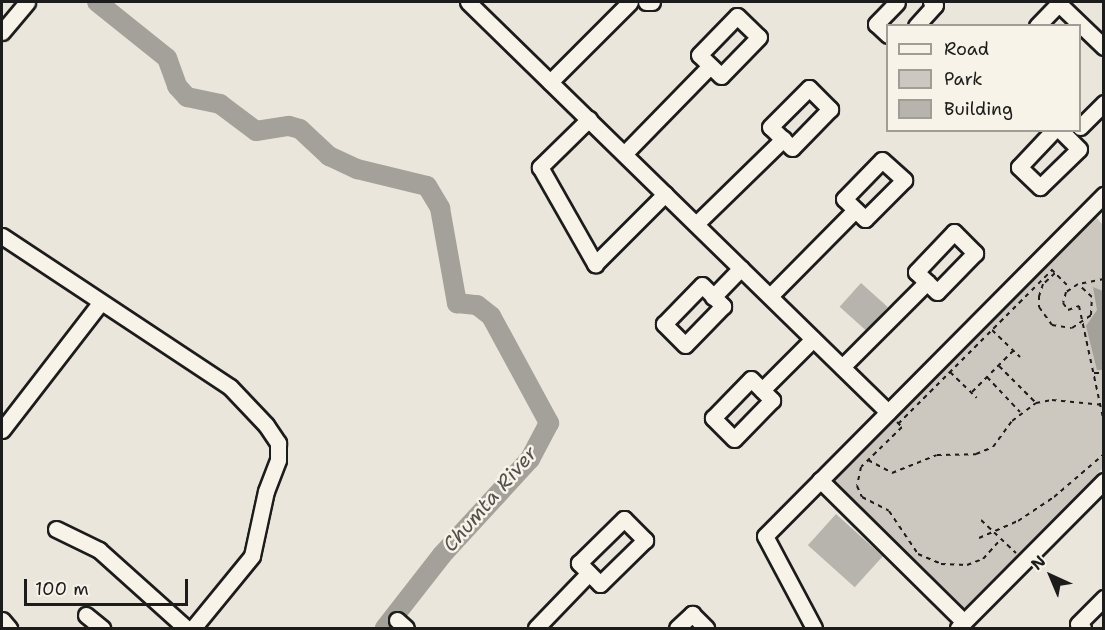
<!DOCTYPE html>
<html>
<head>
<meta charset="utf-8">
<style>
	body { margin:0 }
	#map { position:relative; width:1105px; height:630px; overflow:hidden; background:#eae6dc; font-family:"Shantell Sans",sans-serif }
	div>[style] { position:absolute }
	.green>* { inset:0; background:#ccc8c0 }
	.water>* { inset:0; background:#a3a19a }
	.river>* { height:20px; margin:-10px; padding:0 10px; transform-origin:10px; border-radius:10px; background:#a3a19a }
	.building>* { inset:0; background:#b6b4ac; transform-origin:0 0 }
	.path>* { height:2px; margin-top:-1px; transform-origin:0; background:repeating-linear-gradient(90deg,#1c1c1c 0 4.5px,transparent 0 9px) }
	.roads { filter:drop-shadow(2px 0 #1c1c1c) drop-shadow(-2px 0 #1c1c1c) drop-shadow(0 2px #1c1c1c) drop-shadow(0 -2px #1c1c1c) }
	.minor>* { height:15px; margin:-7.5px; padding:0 7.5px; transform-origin:7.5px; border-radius:7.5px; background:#f7f3e8 }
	span { translate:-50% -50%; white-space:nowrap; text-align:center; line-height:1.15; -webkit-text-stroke:5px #f7f3e8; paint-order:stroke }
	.water-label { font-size:20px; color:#52514e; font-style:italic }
	.frame { position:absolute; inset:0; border:3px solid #1c1c1c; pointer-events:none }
	.legend { position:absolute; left:886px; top:24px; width:195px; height:108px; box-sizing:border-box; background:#f7f3e8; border:2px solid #9f9d96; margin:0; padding:8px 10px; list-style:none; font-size:18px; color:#1c1c1c }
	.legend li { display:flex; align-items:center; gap:12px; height:30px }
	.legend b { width:30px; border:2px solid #9f9d96 }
	.north { position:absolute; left:1021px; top:546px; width:60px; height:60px; -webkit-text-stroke:4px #f7f3e8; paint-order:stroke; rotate:316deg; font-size:16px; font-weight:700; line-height:24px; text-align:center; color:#1c1c1c }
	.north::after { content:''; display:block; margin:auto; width:21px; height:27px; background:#1c1c1c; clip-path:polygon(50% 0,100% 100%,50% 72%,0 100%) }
	.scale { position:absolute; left:24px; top:579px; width:164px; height:27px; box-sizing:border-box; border:3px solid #1c1c1c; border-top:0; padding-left:8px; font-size:18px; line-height:21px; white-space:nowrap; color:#1c1c1c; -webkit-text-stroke:4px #f7f3e8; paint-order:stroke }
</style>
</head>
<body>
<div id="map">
	<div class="green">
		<div style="clip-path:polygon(1095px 216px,1103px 225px,1103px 468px,962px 611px,831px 481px)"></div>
	</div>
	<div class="water">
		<div style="clip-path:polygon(1093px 287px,1103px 291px,1103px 370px,1097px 370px,1086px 326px,1097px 310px)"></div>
	</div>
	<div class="river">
		<div style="left:97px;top:2px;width:90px;rotate:38.7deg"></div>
		<div style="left:167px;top:58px;width:30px;rotate:70deg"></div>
		<div style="left:177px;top:86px;width:15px;rotate:48deg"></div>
		<div style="left:187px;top:97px;width:34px;rotate:12deg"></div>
		<div style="left:220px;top:104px;width:45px;rotate:36.9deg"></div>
		<div style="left:256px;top:131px;width:33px;rotate:-9deg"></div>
		<div style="left:289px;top:126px;width:11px;rotate:15deg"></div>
		<div style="left:300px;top:129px;width:40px;rotate:43deg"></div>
		<div style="left:329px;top:156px;width:31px;rotate:25deg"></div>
		<div style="left:357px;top:169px;width:72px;rotate:13.7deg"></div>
		<div style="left:427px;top:186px;width:26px;rotate:59deg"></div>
		<div style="left:440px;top:208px;width:97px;rotate:79.9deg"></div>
		<div style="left:457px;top:303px;width:20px;rotate:6deg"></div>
		<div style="left:477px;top:305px;width:18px;rotate:38deg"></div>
		<div style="left:491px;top:316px;width:122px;rotate:61.5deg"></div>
		<div style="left:549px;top:423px;width:41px;rotate:117.8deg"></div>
		<div style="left:530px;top:459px;width:130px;rotate:132.5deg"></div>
		<div style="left:442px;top:555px;width:93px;rotate:128deg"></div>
	</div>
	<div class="building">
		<div style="left:861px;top:283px;width:36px;height:32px;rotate:42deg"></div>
		<div style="left:836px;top:514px;width:63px;height:42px;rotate:42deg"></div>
	</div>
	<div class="path">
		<div style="left:1051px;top:269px;width:27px;rotate:45deg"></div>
		<div style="left:1055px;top:273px;width:16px;rotate:137deg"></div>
		<div style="left:1043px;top:284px;width:13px;rotate:108deg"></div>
		<div style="left:1039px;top:296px;width:11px;rotate:90deg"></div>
		<div style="left:1039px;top:307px;width:22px;rotate:54deg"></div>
		<div style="left:1052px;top:325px;width:20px;rotate:9deg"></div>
		<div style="left:1072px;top:328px;width:23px;rotate:-34deg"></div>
		<div style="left:1091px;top:315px;width:18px;rotate:-87deg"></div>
		<div style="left:1092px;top:297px;width:18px;rotate:-137deg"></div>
		<div style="left:1104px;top:279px;width:26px;rotate:169deg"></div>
		<div style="left:1078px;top:284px;width:14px;rotate:146deg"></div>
		<div style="left:1066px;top:292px;width:11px;rotate:105deg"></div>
		<div style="left:1063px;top:303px;width:9px;rotate:54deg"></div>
		<div style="left:1068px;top:310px;width:12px;rotate:-20deg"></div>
		<div style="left:1079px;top:306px;width:120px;rotate:77.9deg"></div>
		<div style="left:992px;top:330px;width:39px;rotate:44deg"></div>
		<div style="left:999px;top:366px;width:52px;rotate:45deg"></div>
		<div style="left:950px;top:372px;width:37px;rotate:44deg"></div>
		<div style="left:1094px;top:373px;width:10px"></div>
		<div style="left:987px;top:377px;width:48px;rotate:46.7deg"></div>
		<div style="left:972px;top:392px;width:59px;rotate:-45deg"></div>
		<div style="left:897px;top:422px;width:7px;rotate:45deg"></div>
		<div style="left:902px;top:427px;width:57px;rotate:135.7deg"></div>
		<div style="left:861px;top:467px;width:19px;rotate:102deg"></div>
		<div style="left:857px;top:486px;width:12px;rotate:66deg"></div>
		<div style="left:862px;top:497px;width:30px;rotate:27deg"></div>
		<div style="left:889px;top:511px;width:52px;rotate:56deg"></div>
		<div style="left:918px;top:554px;width:25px;rotate:23deg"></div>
		<div style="left:941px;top:564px;width:26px;rotate:2deg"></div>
		<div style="left:967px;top:565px;width:17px;rotate:-21deg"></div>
		<div style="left:983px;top:559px;width:27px;rotate:-48deg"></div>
		<div style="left:898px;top:424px;width:218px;rotate:-45deg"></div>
		<div style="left:868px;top:460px;width:27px;rotate:28deg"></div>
		<div style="left:892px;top:473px;width:48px;rotate:-21.8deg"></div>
		<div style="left:937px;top:455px;width:39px;rotate:-1deg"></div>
		<div style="left:976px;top:454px;width:18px;rotate:-22deg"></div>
		<div style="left:993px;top:447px;width:32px;rotate:-54deg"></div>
		<div style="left:1012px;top:421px;width:30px;rotate:-37deg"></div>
		<div style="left:1036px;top:403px;width:16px;rotate:-11deg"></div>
		<div style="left:1052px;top:400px;width:52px;rotate:5.5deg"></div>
		<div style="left:981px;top:520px;width:48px;rotate:43.3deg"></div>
		<div style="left:979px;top:538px;width:43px;rotate:-23.6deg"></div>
		<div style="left:1018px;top:521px;width:43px;rotate:-33.7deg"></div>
		<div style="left:1054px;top:497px;width:66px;rotate:-40.7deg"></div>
	</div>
	<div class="roads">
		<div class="minor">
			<div style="left:468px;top:2px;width:587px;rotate:44.31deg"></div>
			<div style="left:646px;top:2px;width:6px"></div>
			<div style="left:1057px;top:2px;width:65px;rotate:43.8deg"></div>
			<div style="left:737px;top:16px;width:30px;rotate:44deg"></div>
			<div style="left:759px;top:37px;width:54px;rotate:134.3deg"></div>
			<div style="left:721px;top:76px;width:30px;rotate:-136deg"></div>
			<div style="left:699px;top:55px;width:54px;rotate:-45.7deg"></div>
			<div style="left:916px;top:26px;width:28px;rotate:-48deg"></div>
			<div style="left:935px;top:5px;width:5px;rotate:-143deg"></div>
			<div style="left:1037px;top:26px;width:32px;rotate:-46deg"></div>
			<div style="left:2px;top:32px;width:39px;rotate:-50deg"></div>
			<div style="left:888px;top:35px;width:16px;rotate:-137deg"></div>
			<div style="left:876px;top:24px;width:30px;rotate:-46deg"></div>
			<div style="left:550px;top:82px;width:113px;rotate:-45deg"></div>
			<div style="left:809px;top:88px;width:30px;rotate:45deg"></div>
			<div style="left:830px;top:109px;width:54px;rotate:134.3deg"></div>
			<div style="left:792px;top:148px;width:30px;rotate:-136deg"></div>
			<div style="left:770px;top:127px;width:55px;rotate:-45deg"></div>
			<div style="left:589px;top:119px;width:69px;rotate:135.6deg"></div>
			<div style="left:540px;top:167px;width:112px;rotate:60.4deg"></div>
			<div style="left:595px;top:264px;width:99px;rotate:-45deg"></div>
			<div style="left:1080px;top:127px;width:34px;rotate:-45deg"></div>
			<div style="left:1054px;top:130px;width:51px;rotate:133.4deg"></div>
			<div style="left:1019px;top:167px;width:29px;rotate:44deg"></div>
			<div style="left:1040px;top:187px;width:54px;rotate:-44.3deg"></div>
			<div style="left:1079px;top:149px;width:27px;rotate:-135deg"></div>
			<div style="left:624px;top:154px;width:123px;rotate:-45.7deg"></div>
			<div style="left:882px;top:160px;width:30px;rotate:42deg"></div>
			<div style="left:904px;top:180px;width:55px;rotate:135deg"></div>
			<div style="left:865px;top:219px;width:29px;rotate:-136deg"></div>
			<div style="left:844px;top:199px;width:54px;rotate:-45.7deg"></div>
			<div style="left:696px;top:224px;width:122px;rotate:-44.3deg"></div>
			<div style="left:954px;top:232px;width:30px;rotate:45deg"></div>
			<div style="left:975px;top:253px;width:54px;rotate:134.3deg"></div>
			<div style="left:937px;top:292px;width:29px;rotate:-136deg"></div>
			<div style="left:916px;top:272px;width:55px;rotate:-46.5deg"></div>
			<div style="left:2px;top:236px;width:273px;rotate:33.5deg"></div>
			<div style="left:230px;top:387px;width:52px;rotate:46.5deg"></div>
			<div style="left:266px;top:425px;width:22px;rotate:56deg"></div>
			<div style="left:278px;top:443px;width:17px;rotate:90deg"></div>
			<div style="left:278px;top:460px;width:33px;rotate:111deg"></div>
			<div style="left:266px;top:491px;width:66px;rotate:102.2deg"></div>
			<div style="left:252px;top:556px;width:93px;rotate:129.3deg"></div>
			<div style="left:702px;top:285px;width:30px;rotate:45deg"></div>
			<div style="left:723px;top:306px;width:54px;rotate:134.3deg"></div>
			<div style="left:685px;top:345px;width:30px;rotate:-135deg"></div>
			<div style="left:664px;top:324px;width:54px;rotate:-45.7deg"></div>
			<div style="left:770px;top:296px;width:121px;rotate:-45.3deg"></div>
			<div style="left:713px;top:297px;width:40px;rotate:-46deg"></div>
			<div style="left:842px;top:367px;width:120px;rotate:-45deg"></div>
			<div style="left:751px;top:379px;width:30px;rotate:45deg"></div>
			<div style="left:772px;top:400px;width:54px;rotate:134.3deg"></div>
			<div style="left:734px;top:439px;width:30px;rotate:-135deg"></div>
			<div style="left:713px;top:418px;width:54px;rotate:-45.7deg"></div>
			<div style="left:762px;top:390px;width:72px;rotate:-45deg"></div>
			<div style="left:2px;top:430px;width:160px;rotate:-52.3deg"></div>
			<div style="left:820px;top:480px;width:202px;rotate:44.6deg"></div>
			<div style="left:624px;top:519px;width:30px;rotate:45deg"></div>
			<div style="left:645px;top:540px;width:63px;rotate:135.6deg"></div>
			<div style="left:600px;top:584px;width:30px;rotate:-135deg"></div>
			<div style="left:579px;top:563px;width:63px;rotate:-44.4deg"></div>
			<div style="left:56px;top:529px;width:48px;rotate:26deg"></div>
			<div style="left:99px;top:550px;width:117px;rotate:41.9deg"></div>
			<div style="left:86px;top:615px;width:21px;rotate:39deg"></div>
			<div style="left:2px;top:620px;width:11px;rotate:49deg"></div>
			<div style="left:397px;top:620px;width:12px;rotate:42deg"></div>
			<div style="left:536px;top:628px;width:76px;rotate:-46.1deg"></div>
			<div style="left:677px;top:628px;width:21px;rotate:-43deg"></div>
			<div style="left:692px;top:614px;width:20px;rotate:45deg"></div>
			<div style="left:814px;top:628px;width:104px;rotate:-118deg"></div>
			<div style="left:765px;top:536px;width:481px;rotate:-45.2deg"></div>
			<div style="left:958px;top:628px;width:207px;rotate:-45.2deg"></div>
			<div style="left:1083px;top:628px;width:6px;rotate:-141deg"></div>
			<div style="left:1078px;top:624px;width:37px;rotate:-45deg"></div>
		</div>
	</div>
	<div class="water-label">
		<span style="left:490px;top:499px;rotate:-49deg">Chumta River</span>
	</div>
	<div class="frame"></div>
	<ul class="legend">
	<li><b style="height:8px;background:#f7f3e8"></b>Road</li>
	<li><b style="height:16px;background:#ccc8c0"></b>Park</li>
	<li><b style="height:16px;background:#b6b4ac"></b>Building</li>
	</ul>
	<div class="north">N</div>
	<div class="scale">100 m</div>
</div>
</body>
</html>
